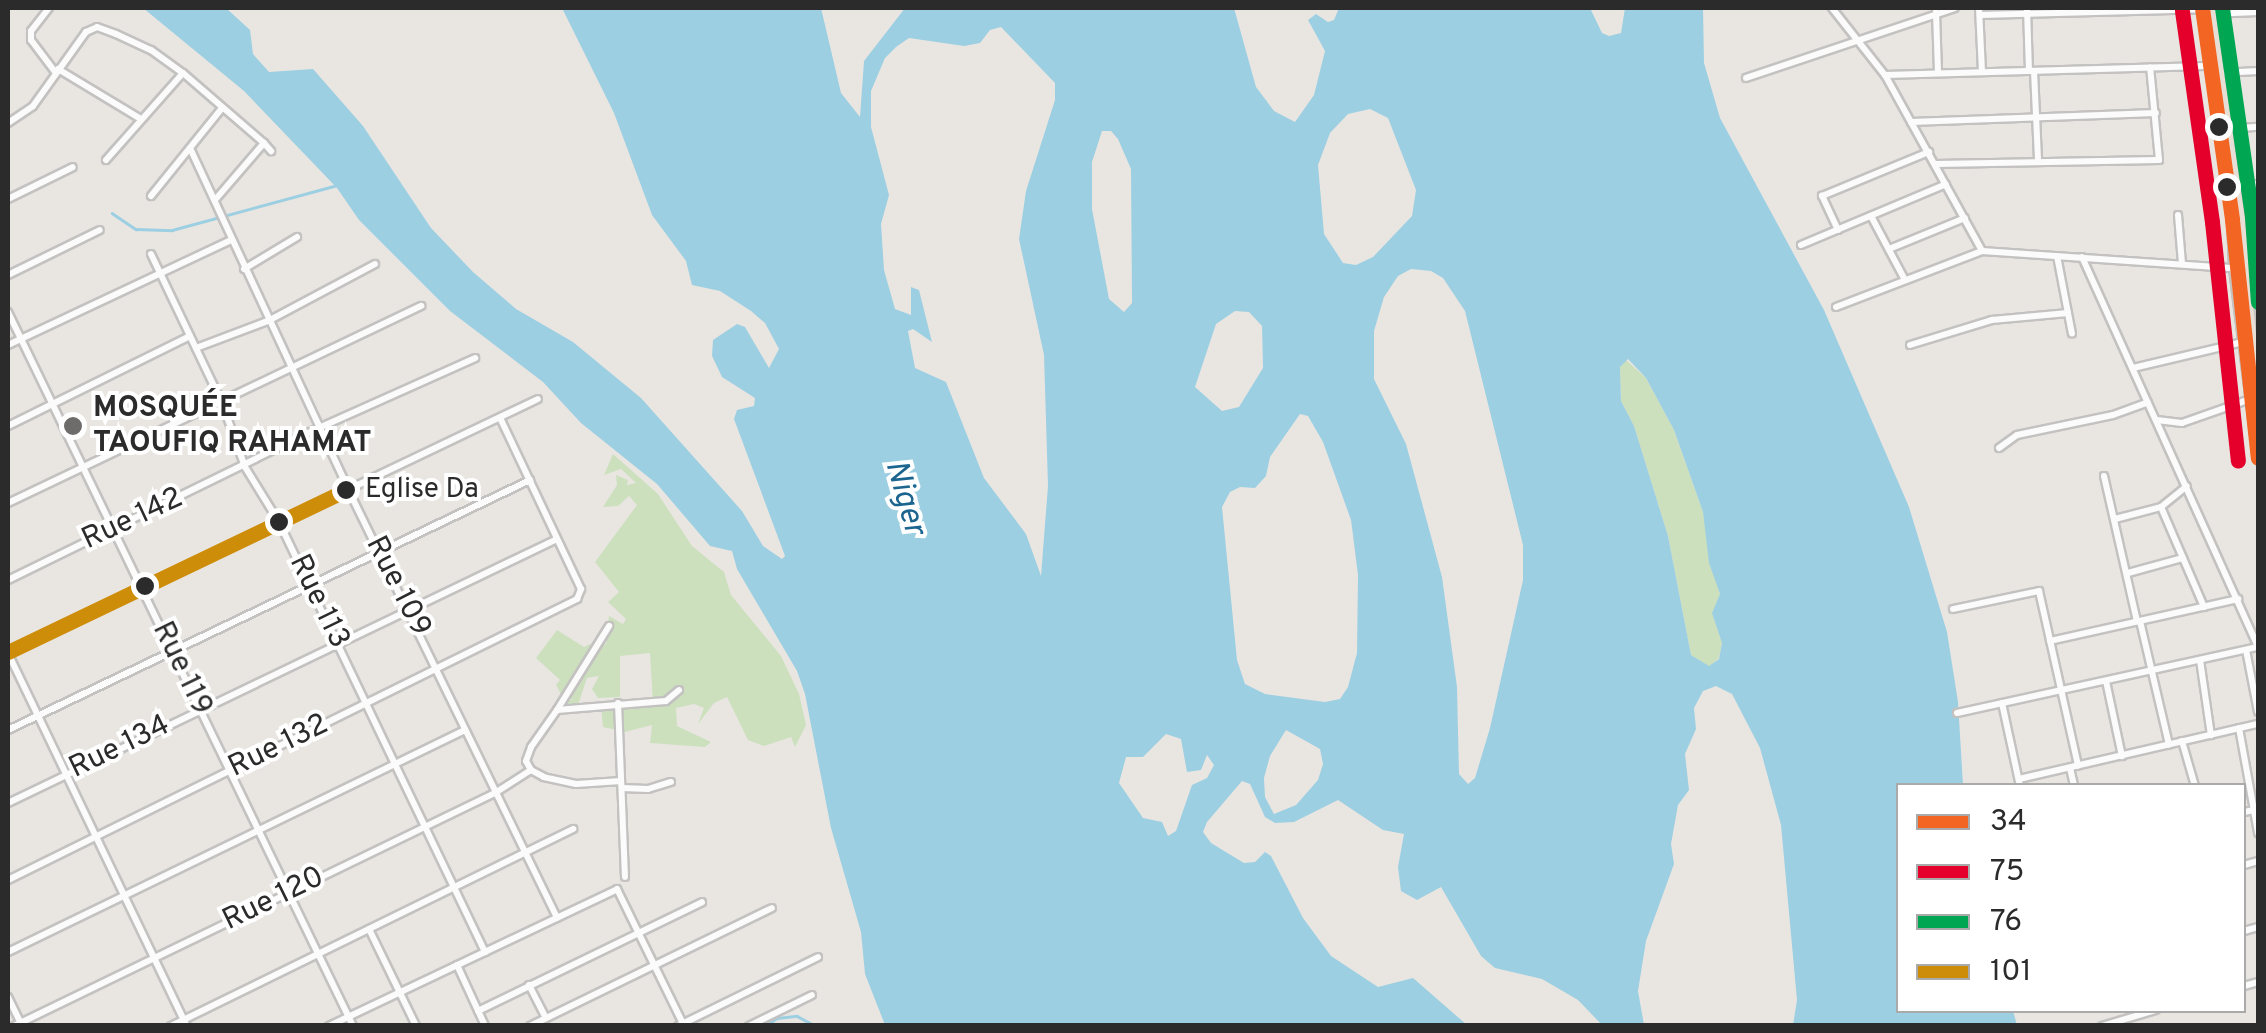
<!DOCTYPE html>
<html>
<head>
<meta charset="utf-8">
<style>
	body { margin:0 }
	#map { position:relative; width:2266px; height:1033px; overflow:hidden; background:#e9e6e2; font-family:Overpass,sans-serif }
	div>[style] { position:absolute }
	.green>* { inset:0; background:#cce0be }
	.water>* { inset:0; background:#9dcfe2 }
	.stream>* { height:2.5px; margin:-1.25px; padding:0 1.25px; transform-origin:1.25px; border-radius:1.25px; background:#9dcfe2 }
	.roads { filter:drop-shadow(2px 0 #c3c2c1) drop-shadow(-2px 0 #c3c2c1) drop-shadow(0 2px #c3c2c1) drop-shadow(0 -2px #c3c2c1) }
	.minor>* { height:6px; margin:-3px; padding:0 3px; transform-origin:3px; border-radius:3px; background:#fcfbfb }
	.highway>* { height:9px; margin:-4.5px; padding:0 4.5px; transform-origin:4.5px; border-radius:4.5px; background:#e7ded6 }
	.bus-1>* { height:15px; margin:-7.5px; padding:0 7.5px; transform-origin:7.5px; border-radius:7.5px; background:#f26522 }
	.bus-2>* { height:15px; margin:-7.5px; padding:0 7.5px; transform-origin:7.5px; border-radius:7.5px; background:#e4002b }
	.bus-3>* { height:15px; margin:-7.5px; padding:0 7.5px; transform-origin:7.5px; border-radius:7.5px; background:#00a651 }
	.bus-4>* { height:15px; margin:-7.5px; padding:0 7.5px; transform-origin:7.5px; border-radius:7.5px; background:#ce8d09 }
	.dots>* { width:28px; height:28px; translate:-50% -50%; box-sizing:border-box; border:5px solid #fff; border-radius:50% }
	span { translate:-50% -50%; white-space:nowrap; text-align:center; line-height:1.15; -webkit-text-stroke:8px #fff; paint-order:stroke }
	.bus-label { font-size:28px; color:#2b2b2b }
	.left { translate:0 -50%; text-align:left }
	.poi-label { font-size:30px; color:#2b2b2b; font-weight:700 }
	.street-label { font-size:30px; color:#2b2b2b }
	.water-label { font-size:32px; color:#1c658f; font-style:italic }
	.frame { position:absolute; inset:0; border:10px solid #2b2b2b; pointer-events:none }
	.legend { position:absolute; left:1896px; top:783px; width:350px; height:230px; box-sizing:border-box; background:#fff; border:2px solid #aaa; margin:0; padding:12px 18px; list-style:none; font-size:30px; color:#2b2b2b }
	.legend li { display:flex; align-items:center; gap:20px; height:50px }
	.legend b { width:50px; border:2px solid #aaa }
</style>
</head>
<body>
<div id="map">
	<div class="green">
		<div style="clip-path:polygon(1625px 359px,1646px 378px,1674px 430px,1703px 512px,1720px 595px,1722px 643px,1719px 658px,1709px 667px,1691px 655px,1668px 536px,1634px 426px,1621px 401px,1620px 367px)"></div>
		<div style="clip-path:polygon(613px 454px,658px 494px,692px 546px,724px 572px,731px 595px,781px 656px,799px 694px,806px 725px,795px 747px,791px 737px,764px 746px,748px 740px,727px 697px,714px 703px,698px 724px,704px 708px,694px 704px,676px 708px,677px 726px,711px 742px,705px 747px,650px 743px,652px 725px,625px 732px,603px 727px,601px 707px,653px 705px,650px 653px,620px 656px,620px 697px,598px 698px,592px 689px,599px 676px,587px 678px,577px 708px,555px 708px,564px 700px,573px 700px,561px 694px,556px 685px,560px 680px,536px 658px,557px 630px,584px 647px,590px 644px,594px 648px,606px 644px,609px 616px,623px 624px,626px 619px,608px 602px,619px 592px,595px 562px,637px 505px,629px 496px,618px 506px,603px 507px,617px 485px,616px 475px,628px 480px,627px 485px,636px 483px,621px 469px,604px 475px)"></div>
	</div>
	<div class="water">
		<div style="clip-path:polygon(evenodd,143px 8px,226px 8px,250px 30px,253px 54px,269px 72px,313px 69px,363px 126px,431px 228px,473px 272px,516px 309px,573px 342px,641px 398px,742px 511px,763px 546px,782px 559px,785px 556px,734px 419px,737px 410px,754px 406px,755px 398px,722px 377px,712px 356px,713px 340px,737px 324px,745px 327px,769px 368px,779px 349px,765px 323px,751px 311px,720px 291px,692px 285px,686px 261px,652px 215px,614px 113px,562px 8px,821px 8px,841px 93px,860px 117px,864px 61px,905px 8px,1234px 8px,1256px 87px,1274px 111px,1295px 122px,1314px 95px,1325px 51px,1308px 20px,1316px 14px,1328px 22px,1334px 20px,1339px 8px,1590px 8px,1602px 33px,1609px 36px,1621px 33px,1625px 8px,1703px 8px,1704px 63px,1720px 118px,1824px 310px,1909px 507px,1947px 632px,1958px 702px,1963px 785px,1898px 786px,1898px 1010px,2013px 1011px,2017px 1025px,1793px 1025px,1797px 1000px,1781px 825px,1760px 748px,1732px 694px,1716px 686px,1703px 691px,1694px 708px,1696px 729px,1685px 754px,1689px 790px,1678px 805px,1671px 844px,1674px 864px,1646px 941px,1638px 991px,1644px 1025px,1602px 1025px,1578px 1000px,1542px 979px,1495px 968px,1481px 956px,1441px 887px,1417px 900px,1401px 891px,1398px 867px,1404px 834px,1383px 830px,1338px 800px,1294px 822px,1275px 823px,1265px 817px,1250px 784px,1242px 781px,1207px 822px,1203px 832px,1211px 843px,1244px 863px,1255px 862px,1265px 852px,1271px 856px,1303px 918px,1331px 956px,1378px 987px,1413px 978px,1467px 1025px,885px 1025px,865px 974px,861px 932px,831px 828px,805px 694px,797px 671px,737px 569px,732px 551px,710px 546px,657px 484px,581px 423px,543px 382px,450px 311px,359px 220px,337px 188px,244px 91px,143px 8px,1001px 27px,1055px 83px,1055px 100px,1026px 191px,1019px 239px,1044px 355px,1048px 486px,1041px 576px,1026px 534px,984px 478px,946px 382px,915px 368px,908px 331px,913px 329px,932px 342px,919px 290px,911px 287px,911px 315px,895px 309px,884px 270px,881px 224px,889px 195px,871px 127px,871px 91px,885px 58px,896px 47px,909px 38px,964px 46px,980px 43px,990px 30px,1001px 27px,143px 8px,1370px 109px,1388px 118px,1416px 190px,1412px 216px,1373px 257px,1356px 265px,1343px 263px,1324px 234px,1318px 165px,1330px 133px,1348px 114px,1370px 109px,143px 8px,1102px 131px,1111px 131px,1118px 139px,1131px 169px,1132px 303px,1124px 312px,1109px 299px,1092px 209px,1092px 162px,1102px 131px,143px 8px,1411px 269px,1431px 271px,1443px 278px,1465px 311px,1523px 545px,1523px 580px,1490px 728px,1475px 778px,1468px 784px,1459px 774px,1457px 687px,1442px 577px,1406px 444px,1374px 379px,1374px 331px,1384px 297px,1398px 276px,1411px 269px,143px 8px,1235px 311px,1249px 312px,1262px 326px,1263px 368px,1239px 407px,1222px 411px,1195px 387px,1216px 324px,1235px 311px,143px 8px,1628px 359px,1646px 378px,1674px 430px,1703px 512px,1709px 563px,1720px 594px,1712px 613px,1722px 643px,1719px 659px,1709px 666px,1691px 655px,1668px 536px,1634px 426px,1621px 401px,1620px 367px,1628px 359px,143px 8px,1300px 414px,1308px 416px,1323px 442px,1351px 520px,1358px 575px,1357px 653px,1348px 687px,1340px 699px,1325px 702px,1265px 694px,1245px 684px,1237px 660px,1222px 507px,1230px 492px,1240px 487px,1255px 488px,1266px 476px,1270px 457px,1300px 414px,143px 8px,1286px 730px,1320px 749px,1323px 764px,1318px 780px,1296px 805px,1274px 814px,1265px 797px,1264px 778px,1270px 756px,1286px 730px,143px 8px,1166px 734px,1181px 739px,1187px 772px,1201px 770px,1207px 755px,1214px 765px,1207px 778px,1192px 785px,1176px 831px,1168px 836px,1162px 822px,1143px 818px,1119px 783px,1126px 757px,1143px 757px,1166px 734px)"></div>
	</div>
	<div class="stream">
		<div style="left:112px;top:213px;width:29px;rotate:34deg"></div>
		<div style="left:136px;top:229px;width:36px;rotate:2deg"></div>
		<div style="left:172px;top:230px;width:172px;rotate:-15.2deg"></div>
		<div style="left:765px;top:1026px;width:14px;rotate:-34deg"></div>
		<div style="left:777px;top:1018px;width:20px;rotate:-6deg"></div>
		<div style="left:797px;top:1016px;width:21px;rotate:28deg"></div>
	</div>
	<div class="roads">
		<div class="minor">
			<div style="left:49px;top:8px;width:29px;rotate:128deg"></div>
			<div style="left:31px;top:31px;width:9px;rotate:90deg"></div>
			<div style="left:31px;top:40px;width:41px;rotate:52.9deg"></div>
			<div style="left:1832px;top:8px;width:85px;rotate:51.7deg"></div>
			<div style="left:1885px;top:75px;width:201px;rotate:61.1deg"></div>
			<div style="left:1982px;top:251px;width:253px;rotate:3.9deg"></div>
			<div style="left:1979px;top:8px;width:64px;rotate:87.3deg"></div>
			<div style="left:2027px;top:8px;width:63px;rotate:88.2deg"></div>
			<div style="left:1936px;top:12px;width:61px;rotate:88.1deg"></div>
			<div style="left:2210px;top:14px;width:48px;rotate:-2.4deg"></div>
			<div style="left:1980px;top:15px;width:222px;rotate:-1.5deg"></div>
			<div style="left:58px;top:69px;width:97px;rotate:31.1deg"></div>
			<div style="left:2034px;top:71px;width:89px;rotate:87.4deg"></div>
			<div style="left:2220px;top:73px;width:38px;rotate:-3deg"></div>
			<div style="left:1885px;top:75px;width:329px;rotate:-1.6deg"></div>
			<div style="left:1746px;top:78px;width:220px;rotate:-18.5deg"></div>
			<div style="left:1911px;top:122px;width:245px;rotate:-2.1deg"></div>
			<div style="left:8px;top:123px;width:30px;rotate:-34deg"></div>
			<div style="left:33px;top:106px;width:91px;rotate:-54.4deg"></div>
			<div style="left:86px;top:32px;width:12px;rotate:-24deg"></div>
			<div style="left:97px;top:27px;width:20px;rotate:20deg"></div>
			<div style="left:116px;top:34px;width:38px;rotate:25deg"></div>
			<div style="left:151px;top:50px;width:39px;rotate:36deg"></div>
			<div style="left:183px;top:73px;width:107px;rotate:40.8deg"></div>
			<div style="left:264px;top:143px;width:75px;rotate:130.7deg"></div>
			<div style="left:2226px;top:129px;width:32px;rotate:-4deg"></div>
			<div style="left:264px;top:143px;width:11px;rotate:49deg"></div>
			<div style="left:190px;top:148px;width:376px;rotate:65.1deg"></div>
			<div style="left:348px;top:489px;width:477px;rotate:64deg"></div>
			<div style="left:106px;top:160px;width:116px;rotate:-48.5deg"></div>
			<div style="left:1936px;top:164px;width:223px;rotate:-1deg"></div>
			<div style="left:2159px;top:160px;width:93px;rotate:-95.5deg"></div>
			<div style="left:2235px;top:186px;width:23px;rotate:-5deg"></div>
			<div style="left:151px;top:196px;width:113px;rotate:-51.1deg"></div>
			<div style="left:8px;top:199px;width:72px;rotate:-26.2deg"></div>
			<div style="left:2178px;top:215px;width:49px;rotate:85.3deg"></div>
			<div style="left:1871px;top:216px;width:72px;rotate:62deg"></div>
			<div style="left:1838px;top:230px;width:38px;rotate:-115deg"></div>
			<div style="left:1822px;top:196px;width:116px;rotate:-22.4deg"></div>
			<div style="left:2242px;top:241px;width:16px;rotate:-4deg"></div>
			<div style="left:1801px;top:245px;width:157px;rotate:-22.8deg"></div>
			<div style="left:1889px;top:249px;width:82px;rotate:-22.2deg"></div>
			<div style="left:151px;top:254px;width:165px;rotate:64.5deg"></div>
			<div style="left:222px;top:403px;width:68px;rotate:70.2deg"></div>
			<div style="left:245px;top:467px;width:65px;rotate:58.3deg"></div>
			<div style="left:279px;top:522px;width:477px;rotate:64.4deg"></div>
			<div style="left:2057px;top:256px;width:79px;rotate:79.1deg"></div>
			<div style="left:2082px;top:257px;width:428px;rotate:65.7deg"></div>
			<div style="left:244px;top:269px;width:62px;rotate:-31.1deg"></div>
			<div style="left:2243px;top:269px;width:15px;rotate:4deg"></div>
			<div style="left:8px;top:275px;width:102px;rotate:-26.1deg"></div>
			<div style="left:1836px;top:307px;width:156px;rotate:-21deg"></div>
			<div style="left:8px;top:312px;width:793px;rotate:64.21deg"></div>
			<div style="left:8px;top:345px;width:246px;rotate:-25.2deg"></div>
			<div style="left:1910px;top:345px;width:86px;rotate:-17deg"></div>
			<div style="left:1992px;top:320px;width:76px;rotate:-5.3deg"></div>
			<div style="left:196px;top:348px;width:79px;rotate:-20.7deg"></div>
			<div style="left:270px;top:320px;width:119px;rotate:-28.1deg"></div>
			<div style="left:2133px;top:368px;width:113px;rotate:-13.3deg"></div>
			<div style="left:2157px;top:420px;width:25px;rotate:7deg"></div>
			<div style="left:2182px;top:423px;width:72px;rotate:-19.4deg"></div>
			<div style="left:8px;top:426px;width:203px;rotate:-26.3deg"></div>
			<div style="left:1999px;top:448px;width:22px;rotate:-36deg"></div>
			<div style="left:2017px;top:435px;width:98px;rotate:-11.8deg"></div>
			<div style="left:2113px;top:415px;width:37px;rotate:-20deg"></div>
			<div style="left:2104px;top:476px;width:149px;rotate:77.2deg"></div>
			<div style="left:8px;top:503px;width:458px;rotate:-25.5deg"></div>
			<div style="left:2161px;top:507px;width:109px;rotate:66.7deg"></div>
			<div style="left:2115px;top:519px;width:48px;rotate:-14.6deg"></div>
			<div style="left:2161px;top:507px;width:33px;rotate:-39deg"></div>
			<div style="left:2128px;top:573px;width:57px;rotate:-15.3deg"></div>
			<div style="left:8px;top:580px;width:348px;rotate:-26.1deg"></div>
			<div style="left:321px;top:427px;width:169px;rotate:-24.1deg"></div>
			<div style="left:1953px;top:609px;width:88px;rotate:-11.8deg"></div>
			<div style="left:2039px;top:591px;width:179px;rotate:77.4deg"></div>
			<div style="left:2140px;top:621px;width:127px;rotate:76.8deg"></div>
			<div style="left:2050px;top:641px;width:193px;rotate:-12.6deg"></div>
			<div style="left:2246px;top:650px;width:63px;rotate:79deg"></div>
			<div style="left:8px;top:652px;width:587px;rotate:-25.52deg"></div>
			<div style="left:8px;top:653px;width:414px;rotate:64.4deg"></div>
			<div style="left:2200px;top:660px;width:76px;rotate:81.7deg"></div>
			<div style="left:2106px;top:681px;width:77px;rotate:78deg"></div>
			<div style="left:618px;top:703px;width:174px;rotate:87.7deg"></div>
			<div style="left:2002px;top:703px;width:85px;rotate:77.8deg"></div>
			<div style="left:557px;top:710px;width:99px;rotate:-58.2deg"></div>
			<div style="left:1957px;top:713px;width:308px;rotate:-12.4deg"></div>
			<div style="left:2239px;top:728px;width:107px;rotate:79.7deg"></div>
			<div style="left:8px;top:730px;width:579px;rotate:-25.59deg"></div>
			<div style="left:2182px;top:741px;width:47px;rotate:73.9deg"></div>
			<div style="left:2070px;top:768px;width:18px;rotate:77deg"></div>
			<div style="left:2019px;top:779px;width:245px;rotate:-13deg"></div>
			<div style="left:621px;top:781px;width:45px;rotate:176.2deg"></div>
			<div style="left:576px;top:784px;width:33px;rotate:-168deg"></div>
			<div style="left:544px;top:777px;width:15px;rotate:-152deg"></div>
			<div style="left:531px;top:770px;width:10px;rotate:-119deg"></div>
			<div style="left:526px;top:761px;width:15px;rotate:-70deg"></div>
			<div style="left:531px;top:747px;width:45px;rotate:-54.9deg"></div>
			<div style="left:557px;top:710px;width:109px;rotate:-4.7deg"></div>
			<div style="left:666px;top:701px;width:17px;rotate:-40deg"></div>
			<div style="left:622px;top:788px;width:26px;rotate:2deg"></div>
			<div style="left:648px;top:789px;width:24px;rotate:-17deg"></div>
			<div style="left:8px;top:803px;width:609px;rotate:-25.68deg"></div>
			<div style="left:2244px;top:812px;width:10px;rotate:-11deg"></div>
			<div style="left:2244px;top:865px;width:15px;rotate:-16deg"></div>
			<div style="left:8px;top:880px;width:635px;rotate:-26.28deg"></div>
			<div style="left:577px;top:599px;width:11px;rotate:-68deg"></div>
			<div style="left:581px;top:589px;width:187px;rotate:-115.3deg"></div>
			<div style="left:369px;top:929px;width:108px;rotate:64.1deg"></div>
			<div style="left:2244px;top:931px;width:15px;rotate:-16deg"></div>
			<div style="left:8px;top:952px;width:508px;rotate:-25.91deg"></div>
			<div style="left:457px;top:965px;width:67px;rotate:65.3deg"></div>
			<div style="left:529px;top:985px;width:37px;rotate:63deg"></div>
			<div style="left:2244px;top:986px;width:15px;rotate:-16deg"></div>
			<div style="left:8px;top:997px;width:30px;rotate:64deg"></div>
			<div style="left:478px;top:1011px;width:249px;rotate:-25.9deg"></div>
			<div style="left:14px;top:1026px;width:534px;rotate:-25.85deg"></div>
			<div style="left:495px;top:793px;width:43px;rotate:-32.6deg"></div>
			<div style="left:171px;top:1026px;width:448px;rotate:-26.1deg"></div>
			<div style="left:329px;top:1026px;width:319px;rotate:-25.4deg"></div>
			<div style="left:617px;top:889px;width:153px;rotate:63.9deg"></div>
			<div style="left:530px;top:1026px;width:269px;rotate:-26deg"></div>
			<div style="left:678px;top:1026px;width:156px;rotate:-26.2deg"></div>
			<div style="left:749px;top:1026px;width:70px;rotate:-26.2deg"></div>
			<div style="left:2102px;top:1026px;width:56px;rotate:-16.5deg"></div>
		</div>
		<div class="highway">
			<div style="left:2202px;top:8px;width:214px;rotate:81.9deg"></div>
			<div style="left:2232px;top:220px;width:48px;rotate:87.6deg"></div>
			<div style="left:2234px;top:268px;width:192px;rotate:82.8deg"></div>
			<div style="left:2210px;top:8px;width:214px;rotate:81.9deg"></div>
			<div style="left:2240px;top:220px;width:187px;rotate:84.5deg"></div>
		</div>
	</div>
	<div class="bus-1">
		<div style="left:2202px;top:8px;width:214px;rotate:81.9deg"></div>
		<div style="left:2232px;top:220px;width:239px;rotate:83.8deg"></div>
	</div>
	<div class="bus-2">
		<div style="left:2182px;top:11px;width:213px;rotate:81.9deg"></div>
		<div style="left:2212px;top:222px;width:240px;rotate:83.8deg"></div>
	</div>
	<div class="bus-3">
		<div style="left:2222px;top:8px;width:211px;rotate:81.8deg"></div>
		<div style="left:2252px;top:217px;width:85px;rotate:86deg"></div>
	</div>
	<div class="bus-4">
		<div style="left:8px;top:652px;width:379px;rotate:-25.6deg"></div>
	</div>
	<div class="dots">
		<div style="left:2219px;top:127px;background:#2b2b2b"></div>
		<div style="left:2227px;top:187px;background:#2b2b2b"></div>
		<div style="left:73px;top:426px;background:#6e6c6b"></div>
		<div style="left:346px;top:490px;background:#2b2b2b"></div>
		<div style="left:279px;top:522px;background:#2b2b2b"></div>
		<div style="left:145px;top:586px;background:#2b2b2b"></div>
	</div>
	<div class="bus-label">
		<span class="left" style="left:365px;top:490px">Eglise Da</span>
	</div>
	<div class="poi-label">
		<span class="left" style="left:93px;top:426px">MOSQUÉE<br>TAOUFIQ RAHAMAT</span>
	</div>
	<div class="street-label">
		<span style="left:133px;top:520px;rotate:-25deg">Rue 142</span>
		<span style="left:397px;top:587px;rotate:63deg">Rue 109</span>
		<span style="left:318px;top:602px;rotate:64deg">Rue 113</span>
		<span style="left:181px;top:669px;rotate:64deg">Rue 119</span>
		<span style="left:279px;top:747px;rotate:-26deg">Rue 132</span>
		<span style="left:120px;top:748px;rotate:-26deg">Rue 134</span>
		<span style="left:274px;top:900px;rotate:-26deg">Rue 120</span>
	</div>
	<div class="water-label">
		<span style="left:904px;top:498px;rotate:74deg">Niger</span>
	</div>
	<div class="frame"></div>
	<ul class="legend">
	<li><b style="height:12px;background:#f26522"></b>34</li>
	<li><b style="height:12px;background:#e4002b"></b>75</li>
	<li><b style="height:12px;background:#00a651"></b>76</li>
	<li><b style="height:12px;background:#ce8d09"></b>101</li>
	</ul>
</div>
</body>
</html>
